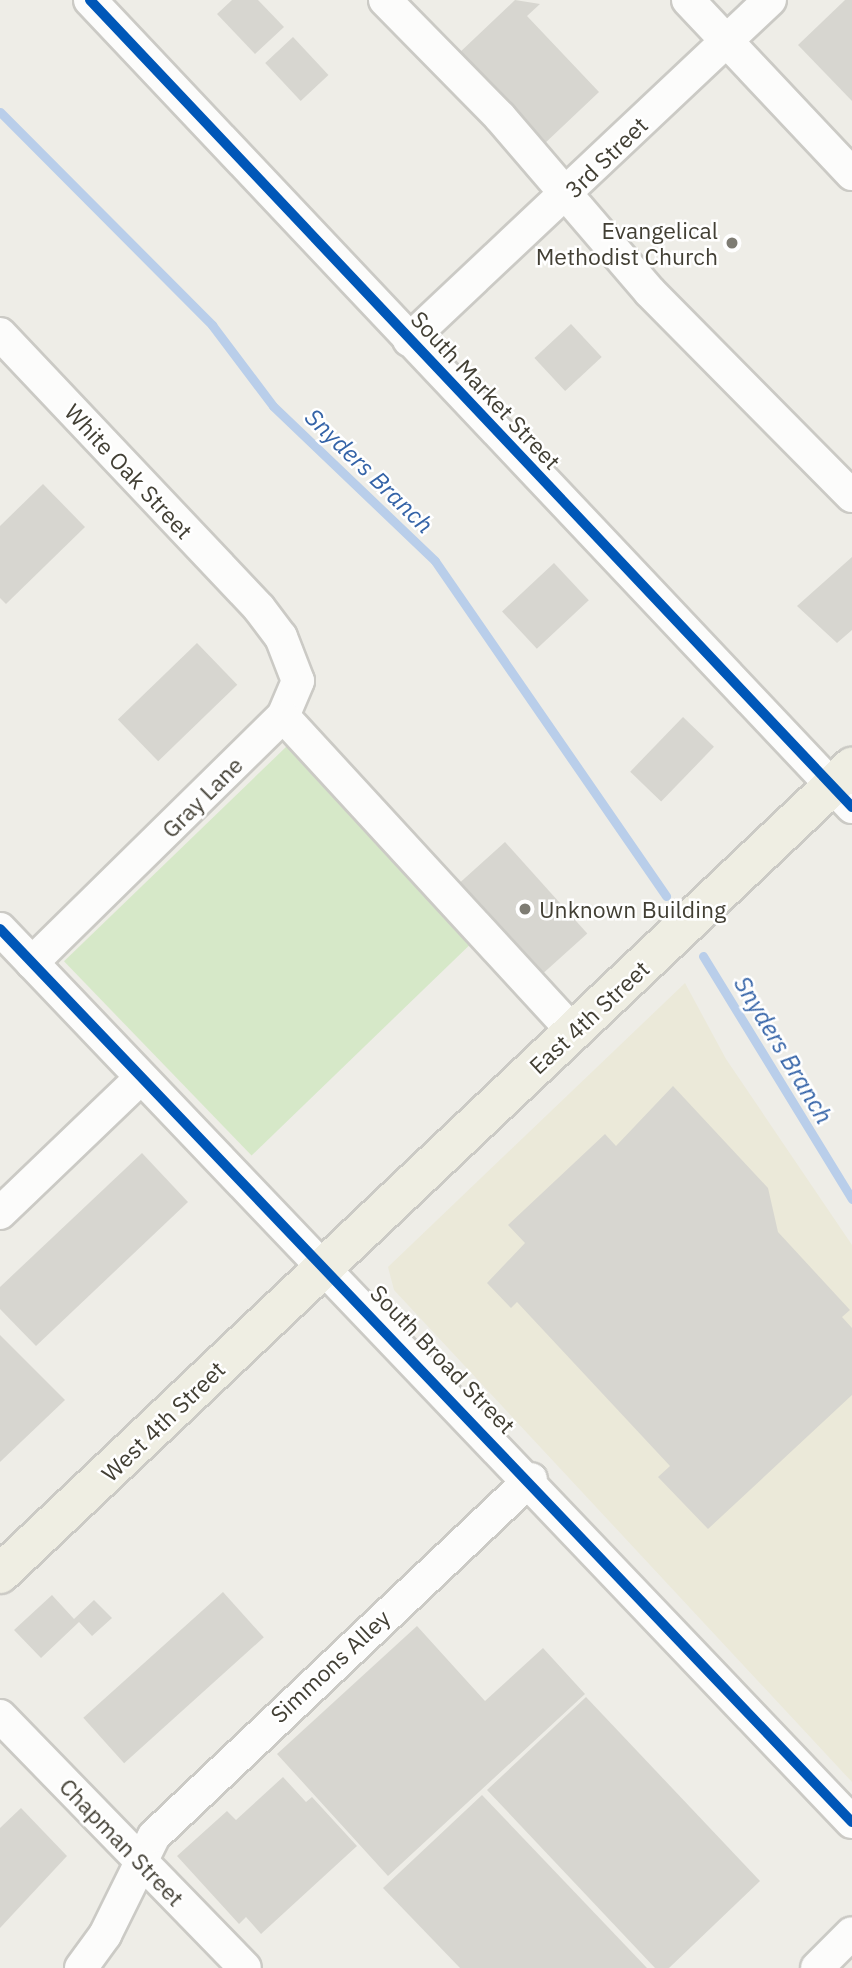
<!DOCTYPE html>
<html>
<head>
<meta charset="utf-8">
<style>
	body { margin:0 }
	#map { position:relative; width:852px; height:1968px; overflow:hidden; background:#eeede7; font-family:"IBM Plex Sans",sans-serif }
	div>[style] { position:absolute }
	.education>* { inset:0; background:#ebe9d9 }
	.green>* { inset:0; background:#d6e8c8; transform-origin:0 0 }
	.stream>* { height:9px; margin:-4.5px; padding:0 4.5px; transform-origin:4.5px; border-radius:4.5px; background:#b9ceea }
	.building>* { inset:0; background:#d7d6d0; transform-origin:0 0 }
	.roads { filter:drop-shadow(2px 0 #cbcac5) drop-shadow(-2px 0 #cbcac5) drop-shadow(0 2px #cbcac5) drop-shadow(0 -2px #cbcac5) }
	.minor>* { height:32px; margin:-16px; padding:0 16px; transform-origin:16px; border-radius:16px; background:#fcfcfb }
	.major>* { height:38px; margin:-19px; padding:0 19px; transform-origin:19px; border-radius:19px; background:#efeee3 }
	.cycleway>* { height:10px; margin:-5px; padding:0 5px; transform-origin:5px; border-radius:5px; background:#0057b8 }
	.dots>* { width:19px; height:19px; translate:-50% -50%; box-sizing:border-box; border:4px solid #fff; border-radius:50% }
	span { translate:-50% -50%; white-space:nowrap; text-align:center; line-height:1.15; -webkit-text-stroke:5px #fff; paint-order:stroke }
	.street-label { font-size:23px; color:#423f34 }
	.poi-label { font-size:23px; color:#423f34 }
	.right { translate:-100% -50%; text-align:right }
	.left { translate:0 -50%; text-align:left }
	.water-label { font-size:24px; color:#3463a7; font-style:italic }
</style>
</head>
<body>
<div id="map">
	<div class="education">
		<div style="clip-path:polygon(685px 983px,726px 1059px,852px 1245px,852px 1782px,394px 1290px,388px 1267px)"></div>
	</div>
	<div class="green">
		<div style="left:287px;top:746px;width:270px;height:310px;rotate:46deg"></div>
	</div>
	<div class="stream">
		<div style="left:0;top:112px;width:301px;rotate:45.1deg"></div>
		<div style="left:212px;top:325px;width:101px;rotate:53deg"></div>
		<div style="left:273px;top:406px;width:224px;rotate:43.7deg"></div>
		<div style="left:435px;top:561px;width:407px;rotate:55.4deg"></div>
		<div style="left:703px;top:956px;width:285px;rotate:58.5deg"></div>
	</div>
	<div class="building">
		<div style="clip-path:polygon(232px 0,258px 0,284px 27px,255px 54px,217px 14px)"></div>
		<div style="clip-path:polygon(515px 0,540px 4px,527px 16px,599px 92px,543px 145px,457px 55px)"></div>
		<div style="clip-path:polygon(845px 0,852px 0,852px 101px,798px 45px)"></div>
		<div style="left:293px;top:37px;width:52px;height:38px;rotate:47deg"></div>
		<div style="left:571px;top:324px;width:45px;height:50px;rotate:47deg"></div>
		<div style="clip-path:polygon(43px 484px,85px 527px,6px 604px,0 598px,0 526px)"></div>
		<div style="clip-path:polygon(852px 557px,852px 630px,837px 643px,797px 606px)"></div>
		<div style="left:554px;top:563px;width:51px;height:71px;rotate:47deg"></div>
		<div style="left:197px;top:643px;width:58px;height:110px;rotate:46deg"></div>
		<div style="left:683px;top:717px;width:43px;height:76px;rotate:44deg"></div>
		<div style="left:505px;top:842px;width:123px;height:62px;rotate:48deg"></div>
		<div style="clip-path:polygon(673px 1086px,768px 1188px,778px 1232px,850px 1310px,842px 1317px,852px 1328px,852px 1395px,708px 1529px,658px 1477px,670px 1466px,517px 1302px,511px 1308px,487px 1283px,525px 1243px,508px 1225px,605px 1134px,616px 1146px)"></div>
		<div style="clip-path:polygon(142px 1153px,188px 1202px,36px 1346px,0 1309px,0 1287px)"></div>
		<div style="clip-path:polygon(0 1335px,65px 1400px,0 1462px)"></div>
		<div style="left:223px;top:1592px;width:61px;height:188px;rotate:48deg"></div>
		<div style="clip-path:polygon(52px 1595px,74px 1619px,94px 1600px,112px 1618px,92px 1636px,79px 1622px,41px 1658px,14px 1630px)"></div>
		<div style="clip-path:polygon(417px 1626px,485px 1701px,543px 1648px,585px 1694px,388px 1876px,277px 1754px)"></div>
		<div style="clip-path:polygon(586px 1697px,760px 1881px,669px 1968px,655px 1968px,487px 1790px)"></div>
		<div style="clip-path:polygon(283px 1777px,306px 1802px,312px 1797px,357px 1846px,261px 1934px,246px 1917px,239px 1924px,177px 1856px,227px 1811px,236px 1820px)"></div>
		<div style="clip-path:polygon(482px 1795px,647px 1968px,460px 1968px,383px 1888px)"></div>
		<div style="clip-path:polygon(21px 1808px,67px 1856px,0 1928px,0 1828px)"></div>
	</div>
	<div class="roads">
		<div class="minor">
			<div style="left:90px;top:0;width:1110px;rotate:46.64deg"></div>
			<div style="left:385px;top:0;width:164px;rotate:45.5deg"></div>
			<div style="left:500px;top:117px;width:230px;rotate:49.4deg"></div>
			<div style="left:650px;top:292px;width:287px;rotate:45.3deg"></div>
			<div style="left:688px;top:0;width:239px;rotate:46.7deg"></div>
			<div style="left:0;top:334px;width:377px;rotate:46.6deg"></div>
			<div style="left:259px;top:608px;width:36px;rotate:53deg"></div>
			<div style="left:281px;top:637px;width:47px;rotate:68.9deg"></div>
			<div style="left:298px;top:681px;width:38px;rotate:113deg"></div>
			<div style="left:283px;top:716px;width:352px;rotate:135.5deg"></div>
			<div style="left:409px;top:340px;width:496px;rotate:-43.3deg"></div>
			<div style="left:283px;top:716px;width:430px;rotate:47.4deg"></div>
			<div style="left:0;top:929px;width:1234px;rotate:46.35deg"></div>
			<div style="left:0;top:1213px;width:195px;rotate:-43.8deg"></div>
			<div style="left:0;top:1716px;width:351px;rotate:45.8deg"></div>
			<div style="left:81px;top:1968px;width:41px;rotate:-54deg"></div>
			<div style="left:105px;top:1935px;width:110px;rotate:-63.7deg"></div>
			<div style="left:154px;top:1836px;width:519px;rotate:-43.44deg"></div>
			<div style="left:817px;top:1968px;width:49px;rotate:-45deg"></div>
		</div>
		<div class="major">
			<div style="left:0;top:1574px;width:1174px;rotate:-43.45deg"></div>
		</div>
	</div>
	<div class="cycleway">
		<div style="left:90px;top:0;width:1110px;rotate:46.64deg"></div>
		<div style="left:0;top:929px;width:1234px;rotate:46.35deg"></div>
	</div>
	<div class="dots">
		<div style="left:732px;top:243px;background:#7e7c73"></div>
		<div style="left:525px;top:909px;background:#7e7c73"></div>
	</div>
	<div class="street-label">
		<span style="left:606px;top:157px;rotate:-44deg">3rd Street</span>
		<span style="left:486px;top:390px;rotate:47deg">South Market Street</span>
		<span style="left:129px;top:471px;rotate:47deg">White Oak Street</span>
		<span style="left:202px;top:797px;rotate:-45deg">Gray Lane</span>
		<span style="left:589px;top:1017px;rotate:-43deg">East 4th Street</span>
		<span style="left:443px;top:1359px;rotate:46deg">South Broad Street</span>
		<span style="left:163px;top:1421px;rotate:-44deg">West 4th Street</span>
		<span style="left:330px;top:1666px;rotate:-43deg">Simmons Alley</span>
		<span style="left:122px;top:1842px;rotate:46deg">Chapman Street</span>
	</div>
	<div class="poi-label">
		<span class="right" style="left:718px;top:243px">Evangelical<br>Methodist Church</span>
		<span class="left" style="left:539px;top:909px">Unknown Building</span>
	</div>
	<div class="water-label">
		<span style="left:369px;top:471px;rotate:44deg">Snyders Branch</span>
		<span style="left:783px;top:1050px;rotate:59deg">Snyders Branch</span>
	</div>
</div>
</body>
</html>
